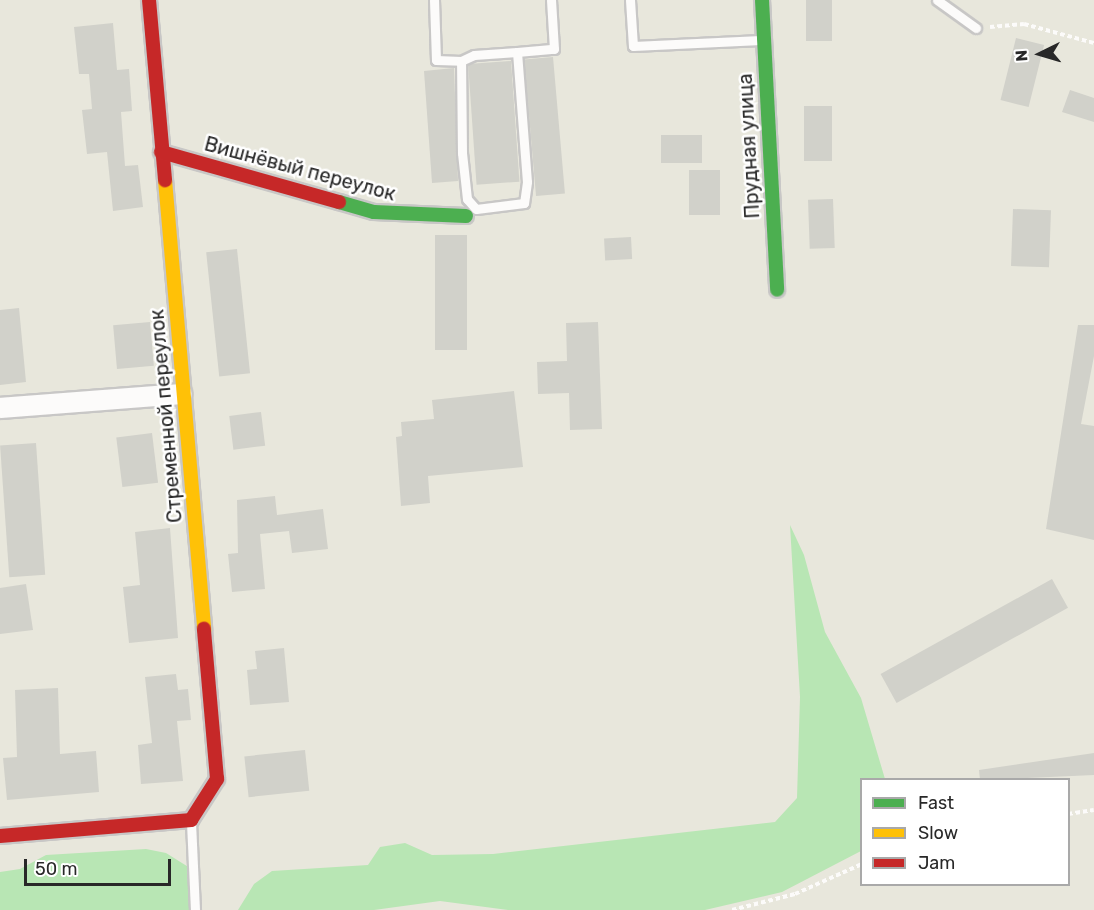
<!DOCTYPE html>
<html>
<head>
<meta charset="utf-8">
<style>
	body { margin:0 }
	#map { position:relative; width:1094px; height:910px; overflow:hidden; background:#e8e7dc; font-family:Rubik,sans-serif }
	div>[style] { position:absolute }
	.green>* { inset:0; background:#b8e6b4 }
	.building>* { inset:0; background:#d1d1ca; transform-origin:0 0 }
	.path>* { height:4px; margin-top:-2px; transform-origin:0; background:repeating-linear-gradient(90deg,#fcfbfa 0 4.5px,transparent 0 7.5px) }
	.roads { filter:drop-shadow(2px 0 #c8c7c6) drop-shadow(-2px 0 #c8c7c6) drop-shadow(0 2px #c8c7c6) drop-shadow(0 -2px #c8c7c6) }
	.lane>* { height:9px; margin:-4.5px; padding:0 4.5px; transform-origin:4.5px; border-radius:4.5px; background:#fcfbfa }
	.street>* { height:20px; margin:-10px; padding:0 10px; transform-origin:10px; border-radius:10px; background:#fcfbfa }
	.fast>* { height:14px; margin:-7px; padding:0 7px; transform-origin:7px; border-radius:7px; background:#4caf50 }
	.slow>* { height:14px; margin:-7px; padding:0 7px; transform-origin:7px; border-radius:7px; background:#ffc107 }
	.jam>* { height:14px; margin:-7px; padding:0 7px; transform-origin:7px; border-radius:7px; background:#c62828 }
	span { translate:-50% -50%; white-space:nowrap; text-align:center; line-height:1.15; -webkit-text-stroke:5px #fff; paint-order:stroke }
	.street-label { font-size:20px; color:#282828 }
	.legend { position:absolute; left:860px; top:778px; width:210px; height:108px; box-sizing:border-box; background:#fff; border:2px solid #a9a9a9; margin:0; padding:8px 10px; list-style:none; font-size:18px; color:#282828 }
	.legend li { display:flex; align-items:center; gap:12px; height:30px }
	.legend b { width:30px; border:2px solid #a9a9a9 }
	.north { position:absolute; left:1010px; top:24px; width:60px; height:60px; -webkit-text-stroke:4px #fff; paint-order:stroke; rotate:265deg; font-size:16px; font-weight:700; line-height:24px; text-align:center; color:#282828 }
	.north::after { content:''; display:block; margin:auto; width:21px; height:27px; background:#282828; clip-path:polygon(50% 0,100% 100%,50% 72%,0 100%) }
	.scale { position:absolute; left:24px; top:859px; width:147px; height:27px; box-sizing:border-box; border:3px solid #282828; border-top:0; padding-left:8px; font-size:18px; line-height:21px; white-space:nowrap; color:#282828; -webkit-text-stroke:4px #fff; paint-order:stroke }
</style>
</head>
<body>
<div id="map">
	<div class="green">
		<div style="clip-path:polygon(790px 525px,804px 555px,825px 632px,861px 698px,885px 779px,862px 780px,861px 851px,782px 892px,705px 910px,508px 910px,440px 901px,374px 910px,238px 910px,254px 884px,272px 871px,368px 865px,380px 847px,405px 843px,432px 855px,493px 854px,775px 822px,797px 798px,800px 697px)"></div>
		<div style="clip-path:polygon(146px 849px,166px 853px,190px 868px,191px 910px,0 910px,0 872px,20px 869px,46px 855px)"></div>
	</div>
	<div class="building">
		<div style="left:806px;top:0;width:26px;height:41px"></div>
		<div style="clip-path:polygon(113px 23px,117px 70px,129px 69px,132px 111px,121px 112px,125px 166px,138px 165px,143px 207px,113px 211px,107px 152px,87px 154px,82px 110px,92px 109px,89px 74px,79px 74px,74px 27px)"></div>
		<div style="left:1016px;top:38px;width:29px;height:64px;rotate:14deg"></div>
		<div style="left:553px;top:57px;width:137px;height:29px;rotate:85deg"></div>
		<div style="left:511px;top:61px;width:121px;height:43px;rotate:86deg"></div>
		<div style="clip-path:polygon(454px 68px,458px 181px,432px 183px,424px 71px)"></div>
		<div style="clip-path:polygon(1070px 90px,1094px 98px,1094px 122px,1062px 112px)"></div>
		<div style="left:832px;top:106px;width:55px;height:28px;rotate:90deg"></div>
		<div style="left:702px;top:135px;width:28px;height:41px;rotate:90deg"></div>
		<div style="left:689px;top:170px;width:31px;height:45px"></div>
		<div style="left:833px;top:199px;width:49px;height:25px;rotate:88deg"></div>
		<div style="left:1013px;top:209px;width:38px;height:57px;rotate:2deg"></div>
		<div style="left:435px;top:235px;width:32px;height:115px"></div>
		<div style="left:631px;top:237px;width:22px;height:27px;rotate:87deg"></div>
		<div style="left:237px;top:249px;width:125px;height:31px;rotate:84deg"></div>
		<div style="clip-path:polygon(19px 308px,26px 382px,0 385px,0 310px)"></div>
		<div style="left:150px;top:322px;width:44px;height:37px;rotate:85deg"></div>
		<div style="clip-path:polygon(598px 322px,602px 429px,570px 430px,569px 393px,538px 394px,537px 362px,567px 361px,566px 323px)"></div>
		<div style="clip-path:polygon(1078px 325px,1094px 325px,1094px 356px,1081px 424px,1094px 426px,1094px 540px,1046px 529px)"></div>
		<div style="clip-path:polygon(514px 391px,523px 467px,428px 476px,430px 503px,401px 506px,396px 437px,402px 436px,401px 422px,434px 419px,432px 400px)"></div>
		<div style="left:261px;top:412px;width:34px;height:32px;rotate:83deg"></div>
		<div style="left:152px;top:433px;width:50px;height:36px;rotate:83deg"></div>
		<div style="left:36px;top:443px;width:132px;height:36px;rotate:86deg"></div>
		<div style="clip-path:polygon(275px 496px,277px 515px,323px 509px,328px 549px,292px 553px,289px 531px,260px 534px,265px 589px,232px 592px,228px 554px,238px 553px,237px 500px)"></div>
		<div style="clip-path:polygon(170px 528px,178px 638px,129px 643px,123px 587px,140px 585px,135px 532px)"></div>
		<div style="left:1052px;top:579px;width:33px;height:196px;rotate:61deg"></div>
		<div style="clip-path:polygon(26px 584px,33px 630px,0 634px,0 588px)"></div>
		<div style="clip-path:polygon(284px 648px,289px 702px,250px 705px,247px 670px,257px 669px,255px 651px)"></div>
		<div style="clip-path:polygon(176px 674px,178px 690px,188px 689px,191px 720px,177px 721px,183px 781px,141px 784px,138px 745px,152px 743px,145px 677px)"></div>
		<div style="clip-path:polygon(58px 688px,60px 754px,96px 751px,99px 792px,7px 800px,3px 758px,17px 757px,15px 690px)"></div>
		<div style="left:305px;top:750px;width:41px;height:61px;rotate:84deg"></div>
		<div style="clip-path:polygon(1094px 753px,1094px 775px,980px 780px,979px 770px)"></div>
	</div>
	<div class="path">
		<div style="left:990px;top:27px;width:34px;rotate:-5deg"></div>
		<div style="left:1024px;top:24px;width:73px;rotate:15.2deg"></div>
		<div style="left:1068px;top:814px;width:26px;rotate:-9deg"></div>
		<div style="left:732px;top:910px;width:65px;rotate:-14.3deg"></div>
		<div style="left:795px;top:894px;width:73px;rotate:-24.1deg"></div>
	</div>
	<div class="roads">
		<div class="lane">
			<div style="left:434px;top:0;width:60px;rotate:88.1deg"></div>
			<div style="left:436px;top:60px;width:25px;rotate:2deg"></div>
			<div style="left:630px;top:0;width:46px;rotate:86.3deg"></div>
			<div style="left:633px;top:46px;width:128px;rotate:-2.7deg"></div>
			<div style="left:937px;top:0;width:48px;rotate:35.7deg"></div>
			<div style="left:517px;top:52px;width:130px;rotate:85.6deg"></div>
			<div style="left:527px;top:182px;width:21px;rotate:98deg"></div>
			<div style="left:524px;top:203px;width:48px;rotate:172.9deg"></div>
			<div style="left:476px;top:209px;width:13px;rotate:-132deg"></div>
			<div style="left:467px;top:199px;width:46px;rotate:-96.2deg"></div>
			<div style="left:462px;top:153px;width:92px;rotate:-90.6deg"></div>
			<div style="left:461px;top:61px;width:14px;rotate:-25deg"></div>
			<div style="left:474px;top:55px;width:43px;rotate:-4deg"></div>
			<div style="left:517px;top:52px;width:37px;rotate:-5deg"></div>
			<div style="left:554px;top:49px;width:49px;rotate:-93.5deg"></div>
			<div style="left:191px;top:822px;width:88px;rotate:87.4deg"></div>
		</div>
		<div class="street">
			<div style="left:0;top:408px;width:182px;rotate:-4.4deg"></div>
		</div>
		<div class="fast">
			<div style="left:762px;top:0;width:290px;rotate:87deg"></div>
			<div style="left:339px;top:202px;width:36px;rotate:16deg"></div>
			<div style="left:374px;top:212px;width:92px;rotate:2.5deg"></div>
		</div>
		<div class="slow">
			<div style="left:165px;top:180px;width:451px;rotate:85deg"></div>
		</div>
		<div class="jam">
			<div style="left:149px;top:0;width:181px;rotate:84.9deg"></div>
			<div style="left:161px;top:152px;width:185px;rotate:15.7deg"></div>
			<div style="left:0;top:836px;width:192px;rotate:-4.8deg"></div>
			<div style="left:191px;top:820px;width:49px;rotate:-57.6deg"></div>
			<div style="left:217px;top:779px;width:151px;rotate:-95deg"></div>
		</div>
	</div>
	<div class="street-label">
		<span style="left:749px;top:146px;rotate:-93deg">Прудная улица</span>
		<span style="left:300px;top:169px;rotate:15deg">Вишнёвый переулок</span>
		<span style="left:166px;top:416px;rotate:-95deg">Стременной переулок</span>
	</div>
	<ul class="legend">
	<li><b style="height:8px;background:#4caf50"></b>Fast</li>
	<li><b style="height:8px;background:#ffc107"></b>Slow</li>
	<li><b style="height:8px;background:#c62828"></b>Jam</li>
	</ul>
	<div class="north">N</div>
	<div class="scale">50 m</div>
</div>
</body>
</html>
